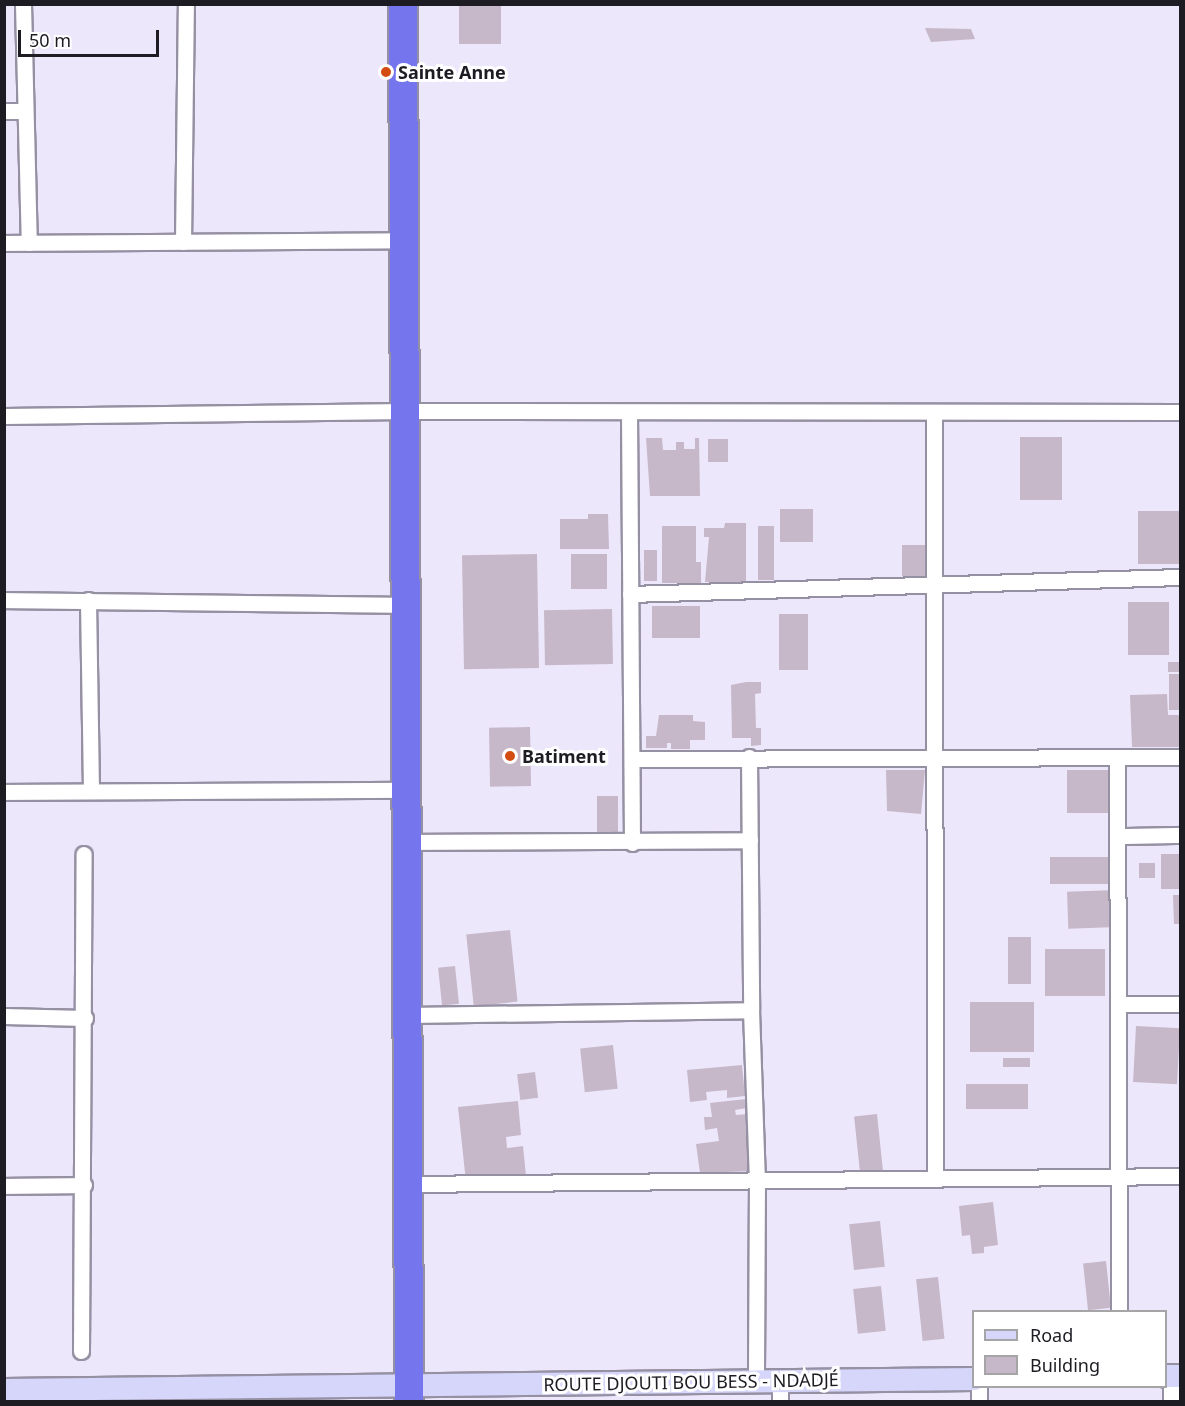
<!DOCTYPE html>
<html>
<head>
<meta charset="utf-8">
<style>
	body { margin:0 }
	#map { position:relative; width:1185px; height:1406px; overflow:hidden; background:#ede7fc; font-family:"Noto Sans",sans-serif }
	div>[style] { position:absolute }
	.building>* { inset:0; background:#c6b8c9; transform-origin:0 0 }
	.roads { filter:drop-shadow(2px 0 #9690a3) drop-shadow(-2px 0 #9690a3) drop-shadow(0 2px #9690a3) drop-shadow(0 -2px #9690a3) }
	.street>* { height:15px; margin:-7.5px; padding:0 7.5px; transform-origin:7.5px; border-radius:7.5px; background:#fff }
	.secondary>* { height:22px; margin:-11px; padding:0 11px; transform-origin:11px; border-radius:11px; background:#d6d6fa }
	.highway>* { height:28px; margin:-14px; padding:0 14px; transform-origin:14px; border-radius:14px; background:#7576ed }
	.dots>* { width:16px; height:16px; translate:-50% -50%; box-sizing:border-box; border:3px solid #fff; border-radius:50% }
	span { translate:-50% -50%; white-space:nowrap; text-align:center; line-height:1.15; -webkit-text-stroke:6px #fff; paint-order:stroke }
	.poi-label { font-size:18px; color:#1e1c23; font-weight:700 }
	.left { translate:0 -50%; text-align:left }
	.street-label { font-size:18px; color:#1e1c23 }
	.frame { position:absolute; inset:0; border:6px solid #1e1c23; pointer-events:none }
	.legend { position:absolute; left:972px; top:1310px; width:195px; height:78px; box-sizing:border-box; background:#fff; border:2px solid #a5a4a7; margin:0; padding:8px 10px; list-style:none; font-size:18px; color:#1e1c23 }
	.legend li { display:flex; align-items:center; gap:12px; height:30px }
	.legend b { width:30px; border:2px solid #a5a4a7 }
	.scale { position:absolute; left:18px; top:30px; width:141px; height:27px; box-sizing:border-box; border:3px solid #1e1c23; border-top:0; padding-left:8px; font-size:18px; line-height:21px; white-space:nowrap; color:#1e1c23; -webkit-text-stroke:4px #fff; paint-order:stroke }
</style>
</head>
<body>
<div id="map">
	<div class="building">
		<div style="left:459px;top:4px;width:42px;height:40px"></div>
		<div style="clip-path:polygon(925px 28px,971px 29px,975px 39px,931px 42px)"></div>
		<div style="left:1020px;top:437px;width:42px;height:63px"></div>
		<div style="clip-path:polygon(646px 438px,662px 438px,663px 450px,676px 450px,676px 442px,684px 442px,684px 449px,695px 449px,695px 438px,699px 438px,700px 496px,650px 496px)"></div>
		<div style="left:708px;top:439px;width:20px;height:23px"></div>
		<div style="left:780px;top:509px;width:33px;height:33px"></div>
		<div style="left:1138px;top:511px;width:42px;height:53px"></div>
		<div style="clip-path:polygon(588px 514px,608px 514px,609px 549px,560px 549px,560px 519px,588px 519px)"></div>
		<div style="clip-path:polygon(725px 523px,746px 523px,746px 582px,705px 582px,709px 537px,704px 537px,704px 528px,724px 528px)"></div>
		<div style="clip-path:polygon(662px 526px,696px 526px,696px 562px,701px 562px,701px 583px,662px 583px)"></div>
		<div style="left:758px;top:526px;width:16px;height:54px"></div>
		<div style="left:902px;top:545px;width:24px;height:31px"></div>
		<div style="left:644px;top:550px;width:13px;height:31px"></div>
		<div style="left:537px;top:554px;width:114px;height:75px;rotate:89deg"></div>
		<div style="left:571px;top:554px;width:36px;height:35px"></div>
		<div style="left:1128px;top:602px;width:41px;height:53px"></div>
		<div style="left:652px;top:606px;width:48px;height:32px"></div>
		<div style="left:612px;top:609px;width:55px;height:68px;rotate:89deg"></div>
		<div style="left:779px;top:614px;width:29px;height:56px"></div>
		<div style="left:1168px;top:662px;width:11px;height:10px"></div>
		<div style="left:1169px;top:674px;width:11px;height:36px"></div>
		<div style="clip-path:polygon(746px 682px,761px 682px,761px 693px,755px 694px,756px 728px,761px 728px,761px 745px,751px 746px,751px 738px,732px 738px,731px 685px)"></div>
		<div style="clip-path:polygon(1167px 694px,1168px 715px,1180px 715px,1180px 747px,1132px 747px,1130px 695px)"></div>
		<div style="clip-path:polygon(659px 715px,693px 715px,693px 721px,705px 722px,705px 740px,690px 740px,690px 749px,671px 749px,671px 743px,667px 743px,667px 748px,646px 748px,646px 736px,656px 736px)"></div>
		<div style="left:530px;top:727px;width:59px;height:41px;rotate:89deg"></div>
		<div style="clip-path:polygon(886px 770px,925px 770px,921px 814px,887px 811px)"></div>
		<div style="left:1067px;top:770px;width:42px;height:43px"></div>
		<div style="left:597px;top:796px;width:21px;height:36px"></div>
		<div style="left:1180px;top:854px;width:35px;height:19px;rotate:90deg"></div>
		<div style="left:1050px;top:857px;width:61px;height:27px"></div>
		<div style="left:1139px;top:863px;width:16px;height:15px"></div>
		<div style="left:1116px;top:890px;width:37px;height:49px;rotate:88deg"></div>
		<div style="clip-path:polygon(1173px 895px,1180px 895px,1180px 924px,1174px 924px)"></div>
		<div style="left:510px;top:930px;width:72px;height:44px;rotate:84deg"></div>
		<div style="left:1008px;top:937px;width:23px;height:47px"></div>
		<div style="left:1045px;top:949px;width:60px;height:47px"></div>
		<div style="left:455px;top:966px;width:38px;height:17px;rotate:84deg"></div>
		<div style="left:970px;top:1002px;width:64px;height:50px"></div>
		<div style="left:1136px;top:1026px;width:44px;height:56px;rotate:3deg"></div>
		<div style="left:613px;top:1045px;width:44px;height:33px;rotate:84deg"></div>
		<div style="left:1003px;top:1058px;width:27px;height:9px"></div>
		<div style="clip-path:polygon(742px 1065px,745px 1096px,727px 1098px,727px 1090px,706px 1092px,707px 1100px,690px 1102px,687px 1070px)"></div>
		<div style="left:535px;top:1072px;width:26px;height:18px;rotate:83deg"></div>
		<div style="left:966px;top:1084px;width:62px;height:25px"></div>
		<div style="clip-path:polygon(746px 1099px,747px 1108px,735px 1110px,736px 1115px,748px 1114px,754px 1171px,700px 1173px,696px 1144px,719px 1141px,717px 1128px,705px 1130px,704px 1117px,712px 1117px,710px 1103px)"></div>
		<div style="clip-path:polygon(518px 1101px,521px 1135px,506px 1137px,507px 1148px,523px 1146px,526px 1176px,466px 1182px,458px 1107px)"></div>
		<div style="left:877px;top:1114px;width:58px;height:23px;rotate:84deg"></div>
		<div style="clip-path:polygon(993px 1202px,998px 1245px,984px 1247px,984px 1253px,972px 1254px,970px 1235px,962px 1236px,959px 1206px)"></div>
		<div style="left:880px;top:1221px;width:46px;height:31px;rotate:84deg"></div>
		<div style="left:1106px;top:1261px;width:47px;height:23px;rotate:84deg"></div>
		<div style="left:938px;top:1277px;width:62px;height:22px;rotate:84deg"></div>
		<div style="left:881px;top:1286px;width:45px;height:28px;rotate:84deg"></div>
	</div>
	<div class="roads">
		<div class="street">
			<div style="left:23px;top:4px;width:239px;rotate:88.6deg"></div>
			<div style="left:4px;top:111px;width:19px"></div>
			<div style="left:183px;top:242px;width:238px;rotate:-89.3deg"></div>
			<div style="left:4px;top:243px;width:401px;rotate:-0.4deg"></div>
			<div style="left:629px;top:412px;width:431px;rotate:89.6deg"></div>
			<div style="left:934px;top:413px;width:766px;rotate:89.93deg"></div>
			<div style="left:4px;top:416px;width:402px;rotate:-0.7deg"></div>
			<div style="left:406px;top:411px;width:774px;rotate:0.07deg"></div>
			<div style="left:630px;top:594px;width:550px;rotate:-1.77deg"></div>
			<div style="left:4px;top:600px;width:402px;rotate:0.7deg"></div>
			<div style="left:88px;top:600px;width:191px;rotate:89.1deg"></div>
			<div style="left:749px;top:757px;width:253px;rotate:89.5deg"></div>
			<div style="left:751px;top:1010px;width:170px;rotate:88deg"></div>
			<div style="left:757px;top:1180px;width:201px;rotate:90.3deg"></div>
			<div style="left:633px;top:759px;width:547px;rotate:-0.21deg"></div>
			<div style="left:1117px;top:760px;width:552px;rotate:89.79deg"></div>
			<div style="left:4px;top:792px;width:402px;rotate:-0.3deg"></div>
			<div style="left:1120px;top:836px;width:60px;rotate:-1deg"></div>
			<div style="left:405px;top:842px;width:345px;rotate:-0.3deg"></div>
			<div style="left:1119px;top:1004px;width:61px"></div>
			<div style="left:408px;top:1015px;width:343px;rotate:-0.8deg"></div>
			<div style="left:4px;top:1016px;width:81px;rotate:1.4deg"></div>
			<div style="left:408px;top:1184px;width:772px;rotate:-0.59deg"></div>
			<div style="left:4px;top:1186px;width:80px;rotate:-0.7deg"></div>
			<div style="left:81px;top:1351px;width:497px;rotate:-89.7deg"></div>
			<div style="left:780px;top:1381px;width:21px;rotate:90deg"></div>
			<div style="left:979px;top:1386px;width:16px;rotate:90deg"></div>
			<div style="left:1171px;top:1402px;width:26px;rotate:-90deg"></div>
		</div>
		<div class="secondary">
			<div style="left:1166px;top:1376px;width:14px"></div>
			<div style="left:4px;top:1390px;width:970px;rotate:-0.65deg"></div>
		</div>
		<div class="highway">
			<div style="left:403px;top:4px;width:1398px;rotate:89.75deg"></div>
		</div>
	</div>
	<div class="dots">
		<div style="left:386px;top:72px;background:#d34d13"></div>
		<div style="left:510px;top:756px;background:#d34d13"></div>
	</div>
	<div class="poi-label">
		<span class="left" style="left:398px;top:72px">Sainte Anne</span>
		<span class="left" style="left:522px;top:756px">Batiment</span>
	</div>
	<div class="street-label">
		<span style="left:691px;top:1382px;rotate:-1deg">ROUTE DJOUTI BOU BESS - NDADJÉ</span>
	</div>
	<div class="frame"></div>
	<ul class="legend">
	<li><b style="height:8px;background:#d6d6fa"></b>Road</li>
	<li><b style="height:16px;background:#c6b8c9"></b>Building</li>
	</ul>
	<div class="scale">50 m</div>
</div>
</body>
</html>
